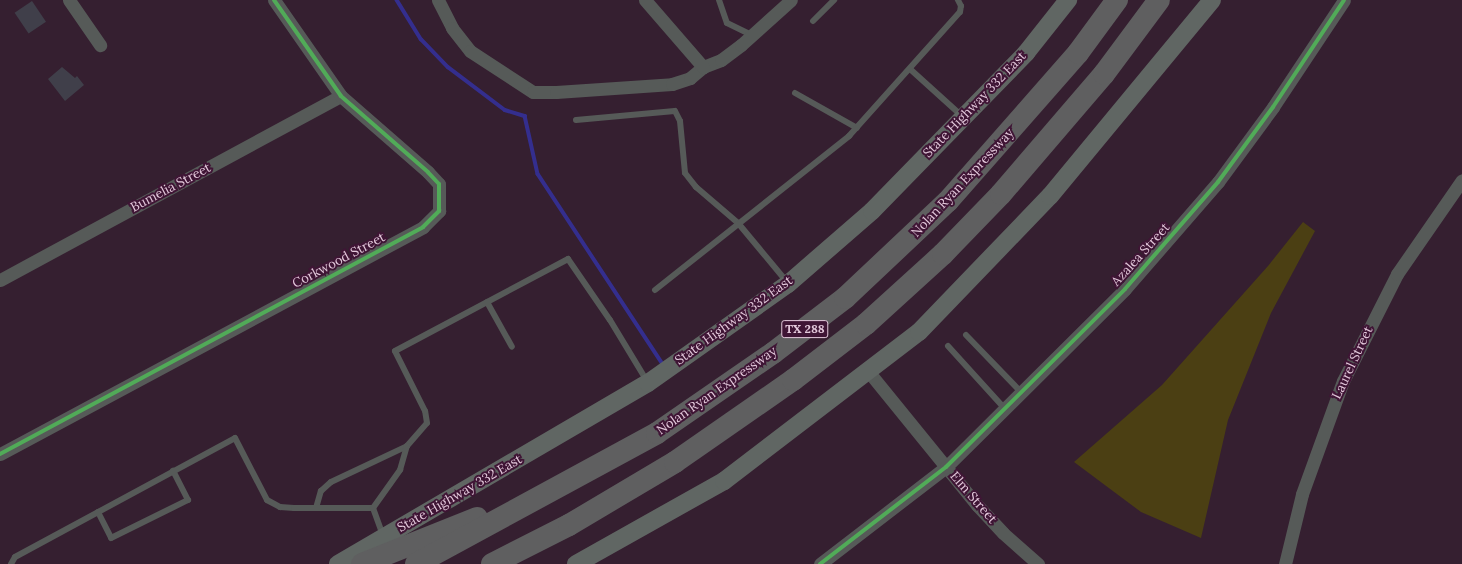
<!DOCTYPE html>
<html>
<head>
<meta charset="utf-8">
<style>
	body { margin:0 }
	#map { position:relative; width:1462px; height:564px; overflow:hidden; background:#351f30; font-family:Lora,serif }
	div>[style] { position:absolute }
	.green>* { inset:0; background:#4b3f13 }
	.stream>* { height:3.5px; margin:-1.75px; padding:0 1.75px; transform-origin:1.75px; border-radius:1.75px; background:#342e8e }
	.building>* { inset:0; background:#403f4a; transform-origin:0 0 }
	.service>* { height:6px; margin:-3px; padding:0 3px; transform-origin:3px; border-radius:3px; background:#565a58 }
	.minor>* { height:13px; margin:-6.5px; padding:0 6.5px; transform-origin:6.5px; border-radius:6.5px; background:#565a58 }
	.secondary>* { height:18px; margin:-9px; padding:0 9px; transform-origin:9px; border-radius:9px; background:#606663 }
	.motorway>* { height:22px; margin:-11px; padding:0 11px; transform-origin:11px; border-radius:11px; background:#5f5f60 }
	.cycleway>* { height:4px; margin:-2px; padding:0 2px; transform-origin:2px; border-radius:2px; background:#51ab58 }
	span { translate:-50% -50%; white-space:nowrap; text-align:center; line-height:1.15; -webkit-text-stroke:4px #3f1535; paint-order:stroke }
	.shield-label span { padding:1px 3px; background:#3f1535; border:1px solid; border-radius:3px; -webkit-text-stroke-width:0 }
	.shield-label { font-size:12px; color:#e4c9dc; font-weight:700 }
	.street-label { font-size:13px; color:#e4c9dc }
</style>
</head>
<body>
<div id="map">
	<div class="green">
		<div style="clip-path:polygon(1303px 222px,1315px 231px,1271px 313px,1228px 420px,1201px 538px,1141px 512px,1074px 462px,1162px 385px,1268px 266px)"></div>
	</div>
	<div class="stream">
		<div style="left:397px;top:0;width:46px;rotate:58.4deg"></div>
		<div style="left:421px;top:39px;width:39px;rotate:46deg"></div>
		<div style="left:448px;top:67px;width:71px;rotate:37deg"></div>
		<div style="left:505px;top:110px;width:21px;rotate:17deg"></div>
		<div style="left:525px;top:116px;width:59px;rotate:77.4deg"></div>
		<div style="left:538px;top:174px;width:226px;rotate:56.7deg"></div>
	</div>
	<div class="building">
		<div style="left:32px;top:1px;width:25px;height:21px;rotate:56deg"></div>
		<div style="clip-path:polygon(62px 67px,75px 78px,77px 76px,84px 85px,65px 101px,48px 79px)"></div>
	</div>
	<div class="service">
		<div style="left:719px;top:0;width:24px;rotate:71deg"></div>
		<div style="left:727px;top:23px;width:28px;rotate:26deg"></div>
		<div style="left:813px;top:21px;width:30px;rotate:-45deg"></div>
		<div style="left:910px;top:69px;width:70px;rotate:42.1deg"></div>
		<div style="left:795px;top:93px;width:71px;rotate:29.4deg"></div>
		<div style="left:576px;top:120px;width:99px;rotate:-5.2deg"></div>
		<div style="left:675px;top:111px;width:11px;rotate:63deg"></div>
		<div style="left:680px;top:121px;width:52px;rotate:84.5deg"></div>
		<div style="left:685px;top:173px;width:18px;rotate:52deg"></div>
		<div style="left:696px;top:187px;width:55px;rotate:40.6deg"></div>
		<div style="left:738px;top:223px;width:77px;rotate:50.3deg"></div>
		<div style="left:655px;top:290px;width:248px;rotate:-38.4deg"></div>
		<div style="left:849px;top:136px;width:166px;rotate:-48.2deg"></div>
		<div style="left:960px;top:12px;width:6px;rotate:-81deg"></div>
		<div style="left:961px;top:6px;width:7px;rotate:-117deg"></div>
		<div style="left:487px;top:302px;width:51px;rotate:60.9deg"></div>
		<div style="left:966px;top:335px;width:81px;rotate:46deg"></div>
		<div style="left:948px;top:346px;width:86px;rotate:47.8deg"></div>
		<div style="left:316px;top:508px;width:18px;rotate:-74deg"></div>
		<div style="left:321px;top:491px;width:13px;rotate:-42deg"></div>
		<div style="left:331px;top:482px;width:84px;rotate:-25.3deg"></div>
		<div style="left:407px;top:446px;width:30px;rotate:-49deg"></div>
		<div style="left:427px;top:423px;width:12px;rotate:-99deg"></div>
		<div style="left:425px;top:411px;width:67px;rotate:-116.6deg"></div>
		<div style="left:395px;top:351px;width:196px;rotate:-28deg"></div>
		<div style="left:568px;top:259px;width:74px;rotate:55.5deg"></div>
		<div style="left:610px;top:320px;width:71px;rotate:58.8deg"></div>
		<div style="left:373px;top:508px;width:30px;rotate:70deg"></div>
		<div style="left:98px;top:512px;width:29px;rotate:63deg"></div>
		<div style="left:111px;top:538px;width:86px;rotate:-26.3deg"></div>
		<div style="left:188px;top:500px;width:33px;rotate:-117deg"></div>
		<div style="left:11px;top:564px;width:8px;rotate:-60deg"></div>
		<div style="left:15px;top:557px;width:250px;rotate:-28.4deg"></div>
		<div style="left:235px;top:438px;width:70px;rotate:62.7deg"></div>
		<div style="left:267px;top:500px;width:15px;rotate:28deg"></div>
		<div style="left:280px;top:507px;width:14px;rotate:4deg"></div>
		<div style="left:294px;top:508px;width:79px"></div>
		<div style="left:373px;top:508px;width:47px;rotate:-54.6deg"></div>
		<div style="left:400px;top:470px;width:25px;rotate:-74deg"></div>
	</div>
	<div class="minor">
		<div style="left:69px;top:0;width:55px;rotate:55.4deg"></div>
		<div style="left:438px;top:0;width:31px;rotate:63deg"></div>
		<div style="left:452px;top:28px;width:29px;rotate:52deg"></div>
		<div style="left:470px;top:51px;width:75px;rotate:33.1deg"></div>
		<div style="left:533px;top:92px;width:23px"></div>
		<div style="left:556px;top:92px;width:116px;rotate:-3.9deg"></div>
		<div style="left:672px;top:84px;width:19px;rotate:-18deg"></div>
		<div style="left:690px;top:78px;width:17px;rotate:-40deg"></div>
		<div style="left:703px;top:67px;width:19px;rotate:-21deg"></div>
		<div style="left:721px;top:60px;width:25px;rotate:-37deg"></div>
		<div style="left:741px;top:45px;width:67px;rotate:-42deg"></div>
		<div style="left:645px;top:0;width:89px;rotate:49.1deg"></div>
		<div style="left:0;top:280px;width:387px;rotate:-28.4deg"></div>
		<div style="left:868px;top:371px;width:173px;rotate:50.9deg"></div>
		<div style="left:977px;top:505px;width:38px;rotate:47deg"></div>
		<div style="left:1003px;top:533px;width:47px;rotate:41.5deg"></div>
		<div style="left:0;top:454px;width:480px;rotate:-28.2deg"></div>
		<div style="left:423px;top:227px;width:23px;rotate:-45deg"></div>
		<div style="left:439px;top:211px;width:27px;rotate:-90deg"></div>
		<div style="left:439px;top:184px;width:16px;rotate:-133deg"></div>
		<div style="left:428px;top:172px;width:116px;rotate:-138.9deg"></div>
		<div style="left:341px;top:96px;width:117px;rotate:-124.9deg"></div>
		<div style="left:820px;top:564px;width:159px;rotate:-37.6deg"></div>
		<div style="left:946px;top:467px;width:252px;rotate:-44.8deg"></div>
		<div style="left:1125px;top:289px;width:142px;rotate:-49deg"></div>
		<div style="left:1218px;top:182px;width:93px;rotate:-53.7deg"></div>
		<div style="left:1273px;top:107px;width:128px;rotate:-56.4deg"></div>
		<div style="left:1285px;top:564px;width:72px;rotate:-76.3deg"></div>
		<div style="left:1302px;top:494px;width:120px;rotate:-70.1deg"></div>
		<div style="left:1343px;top:381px;width:120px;rotate:-63.2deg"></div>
		<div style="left:1397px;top:274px;width:114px;rotate:-55.3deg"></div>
	</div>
	<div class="secondary">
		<div style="left:338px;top:564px;width:359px;rotate:-30.3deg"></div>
		<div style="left:648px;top:383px;width:171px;rotate:-35.3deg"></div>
		<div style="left:788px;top:284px;width:111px;rotate:-41deg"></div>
		<div style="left:872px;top:211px;width:221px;rotate:-45.7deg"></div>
		<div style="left:1026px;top:53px;width:68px;rotate:-51.6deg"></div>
		<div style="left:576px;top:564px;width:170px;rotate:-29.3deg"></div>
		<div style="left:724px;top:481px;width:245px;rotate:-37.4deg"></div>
		<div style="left:919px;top:332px;width:189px;rotate:-46.1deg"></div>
		<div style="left:1050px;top:196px;width:254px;rotate:-50.4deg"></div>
	</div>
	<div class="motorway">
		<div style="left:362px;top:564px;width:124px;rotate:-21.8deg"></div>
		<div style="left:416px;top:564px;width:274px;rotate:-28.5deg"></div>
		<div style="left:657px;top:433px;width:141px;rotate:-34.6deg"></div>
		<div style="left:773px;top:353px;width:91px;rotate:-37.4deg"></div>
		<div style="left:845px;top:298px;width:141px;rotate:-43.3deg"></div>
		<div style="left:948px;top:201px;width:197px;rotate:-48.7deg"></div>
		<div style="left:1078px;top:53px;width:66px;rotate:-53.7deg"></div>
		<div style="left:492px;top:564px;width:86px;rotate:-26.9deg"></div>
		<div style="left:569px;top:525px;width:123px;rotate:-30.7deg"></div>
		<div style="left:675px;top:462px;width:144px;rotate:-34.8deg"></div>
		<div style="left:793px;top:380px;width:92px;rotate:-37.5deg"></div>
		<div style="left:866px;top:324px;width:104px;rotate:-42.3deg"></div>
		<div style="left:943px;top:254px;width:83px;rotate:-46deg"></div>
		<div style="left:1001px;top:194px;width:158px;rotate:-49.4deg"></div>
		<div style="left:1104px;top:74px;width:92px;rotate:-53.4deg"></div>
	</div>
	<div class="cycleway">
		<div style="left:0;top:454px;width:480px;rotate:-28.2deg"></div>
		<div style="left:423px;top:227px;width:23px;rotate:-45deg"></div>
		<div style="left:439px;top:211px;width:27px;rotate:-90deg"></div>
		<div style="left:439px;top:184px;width:16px;rotate:-133deg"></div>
		<div style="left:428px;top:172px;width:116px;rotate:-138.9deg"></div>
		<div style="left:341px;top:96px;width:117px;rotate:-124.9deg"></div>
		<div style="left:820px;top:564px;width:159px;rotate:-37.6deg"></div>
		<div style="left:946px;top:467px;width:252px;rotate:-44.8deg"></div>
		<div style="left:1125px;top:289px;width:142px;rotate:-49deg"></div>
		<div style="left:1218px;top:182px;width:93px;rotate:-53.7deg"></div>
		<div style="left:1273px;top:107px;width:128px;rotate:-56.4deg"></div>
	</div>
	<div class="shield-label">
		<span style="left:805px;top:329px">TX 288</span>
	</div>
	<div class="street-label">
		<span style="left:975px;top:105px;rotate:-46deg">State Highway 332 East</span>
		<span style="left:963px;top:183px;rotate:-47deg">Nolan Ryan Expressway</span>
		<span style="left:171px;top:188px;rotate:-28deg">Bumelia Street</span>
		<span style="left:1141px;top:255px;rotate:-48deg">Azalea Street</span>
		<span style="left:339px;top:261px;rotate:-28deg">Corkwood Street</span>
		<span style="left:734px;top:321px;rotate:-36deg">State Highway 332 East</span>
		<span style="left:1353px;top:363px;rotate:-65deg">Laurel Street</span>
		<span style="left:717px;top:391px;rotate:-35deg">Nolan Ryan Expressway</span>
		<span style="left:460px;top:494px;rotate:-30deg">State Highway 332 East</span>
		<span style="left:973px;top:498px;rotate:49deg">Elm Street</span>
	</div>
</div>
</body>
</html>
